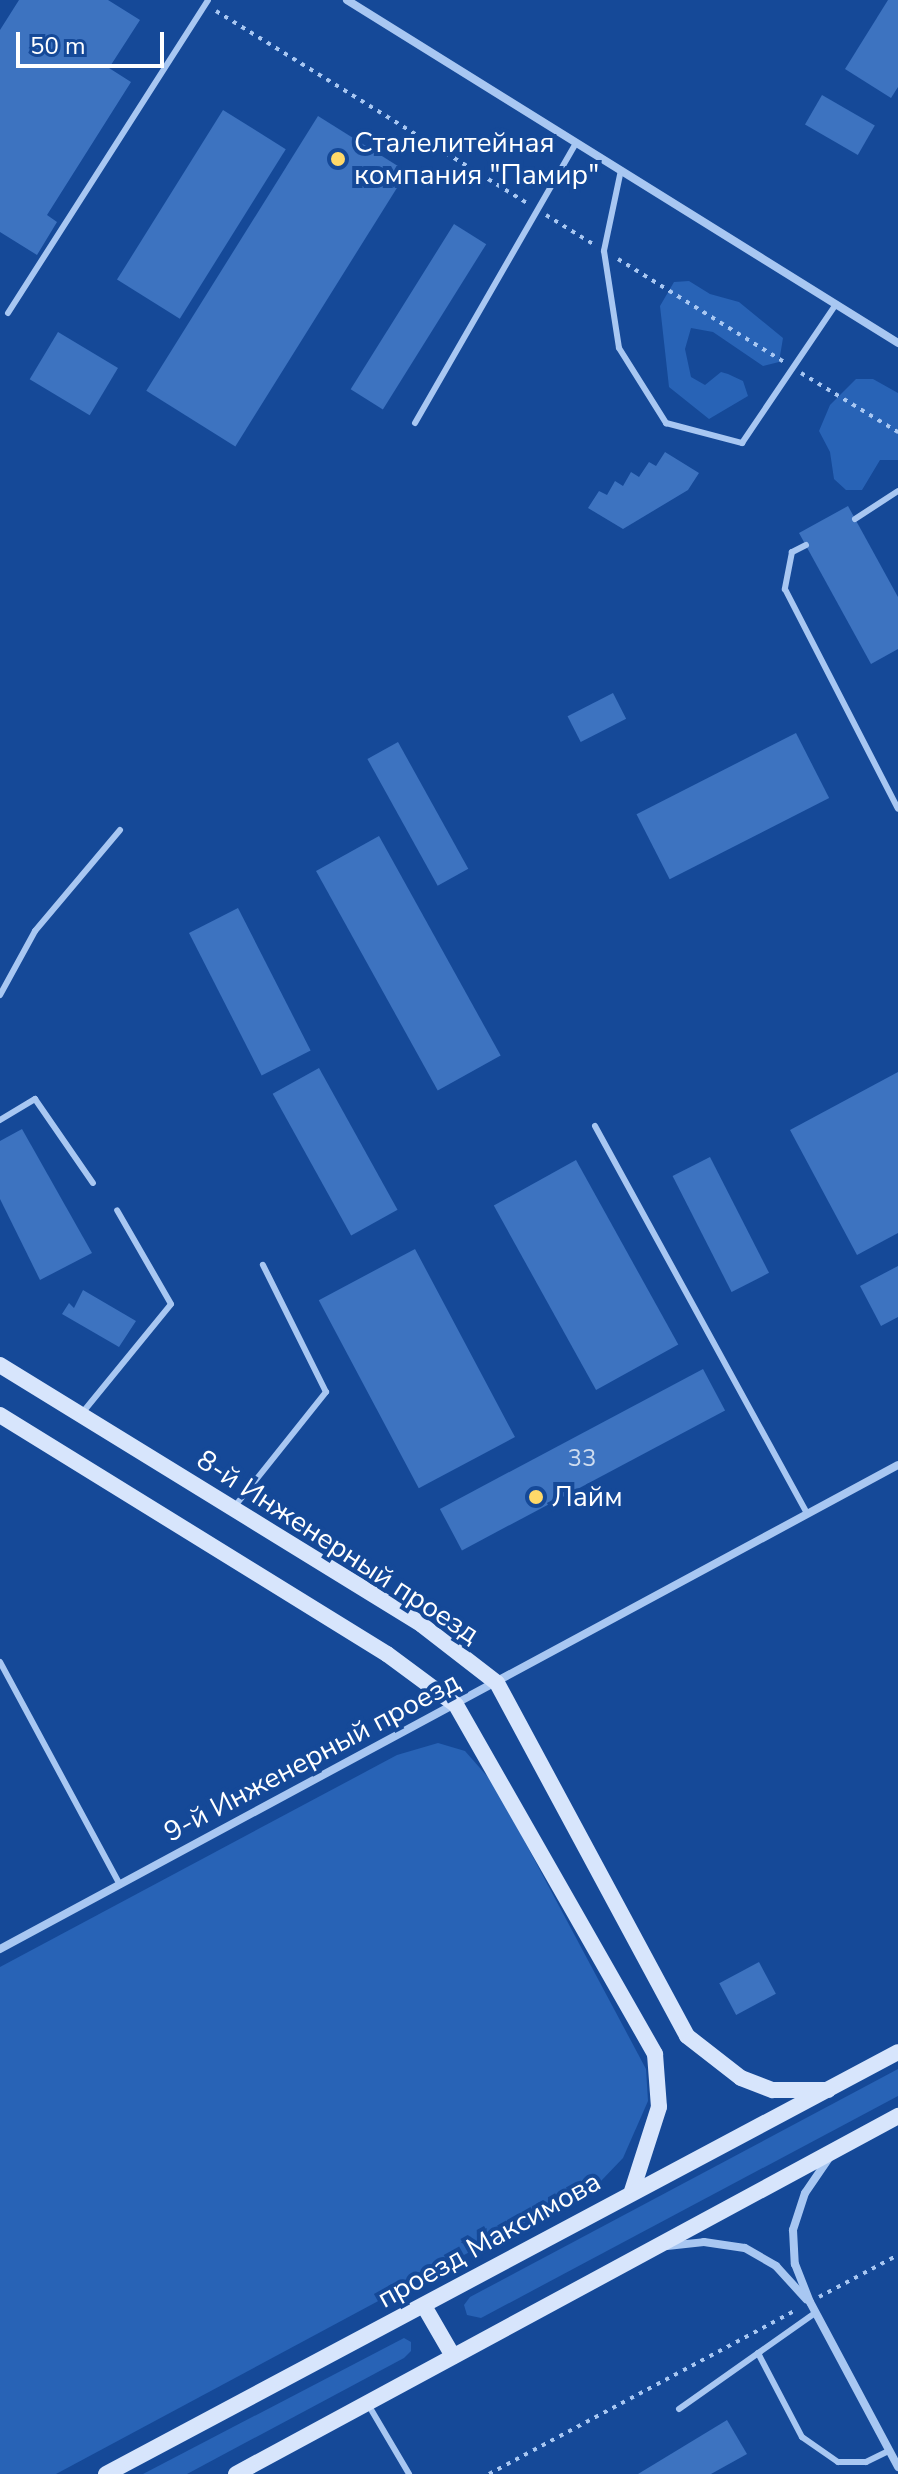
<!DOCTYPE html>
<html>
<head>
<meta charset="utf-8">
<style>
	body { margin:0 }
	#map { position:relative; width:898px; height:2474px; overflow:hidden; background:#154998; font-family:"Nunito Sans",sans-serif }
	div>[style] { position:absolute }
	.green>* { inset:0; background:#2863b6 }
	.building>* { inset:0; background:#3d73c0; transform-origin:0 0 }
	.path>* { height:4px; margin-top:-2px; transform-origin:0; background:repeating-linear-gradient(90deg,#a8c7f2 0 4px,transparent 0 10px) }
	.lane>* { height:6px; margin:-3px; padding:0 3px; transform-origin:3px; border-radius:3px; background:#a8c7f2 }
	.street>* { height:8px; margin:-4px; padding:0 4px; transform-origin:4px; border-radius:4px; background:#a8c7f2 }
	.secondary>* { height:16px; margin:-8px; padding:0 8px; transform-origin:8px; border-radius:8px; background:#d7e5fc }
	.dots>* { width:22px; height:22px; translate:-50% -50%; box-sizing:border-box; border:4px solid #154998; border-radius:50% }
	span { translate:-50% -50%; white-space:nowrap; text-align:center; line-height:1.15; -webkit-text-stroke:8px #154998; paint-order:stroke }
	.number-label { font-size:24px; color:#cedcef }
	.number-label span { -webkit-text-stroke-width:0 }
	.poi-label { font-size:28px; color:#fff }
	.left { translate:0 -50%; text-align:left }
	.street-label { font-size:28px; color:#fff }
	.scale { position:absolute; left:16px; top:32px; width:148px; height:36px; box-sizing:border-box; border:4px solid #fff; border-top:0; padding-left:10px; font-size:24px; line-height:28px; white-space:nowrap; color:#fff; -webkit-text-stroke:6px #154998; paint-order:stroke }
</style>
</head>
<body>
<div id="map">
	<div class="green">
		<div style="clip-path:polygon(689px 281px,710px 294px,739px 302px,783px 338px,779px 362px,763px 366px,713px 332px,691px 328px,685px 349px,691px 377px,705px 385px,721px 372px,728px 374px,743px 381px,748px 396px,709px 419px,669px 387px,660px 306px,674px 282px)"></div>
		<div style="clip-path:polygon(856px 379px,873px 379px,898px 393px,898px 460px,880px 460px,862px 490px,846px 490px,834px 479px,830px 452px,819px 431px,830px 405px)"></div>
		<div style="clip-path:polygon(438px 1743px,465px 1751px,494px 1784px,646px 2069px,648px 2101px,623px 2158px,600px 2182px,56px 2474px,0 2474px,0 1967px,397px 1755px)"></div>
		<div style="clip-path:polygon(898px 2069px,898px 2096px,481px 2318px,467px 2315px,464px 2305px,470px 2297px)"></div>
		<div style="clip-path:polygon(404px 2338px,411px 2342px,411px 2351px,404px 2358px,187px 2474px,143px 2474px)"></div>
	</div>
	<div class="building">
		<div style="clip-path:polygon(19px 0,108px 0,140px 20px,109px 68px,131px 82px,47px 215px,57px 222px,37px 255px,0 232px,0 30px)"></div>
		<div style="clip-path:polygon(888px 0,898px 0,898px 87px,891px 98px,845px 69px)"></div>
		<div style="left:822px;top:95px;width:61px;height:34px;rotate:30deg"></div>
		<div style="left:223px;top:110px;width:74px;height:200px;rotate:32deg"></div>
		<div style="left:318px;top:116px;width:105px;height:324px;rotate:32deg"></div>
		<div style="left:454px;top:224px;width:38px;height:195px;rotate:32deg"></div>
		<div style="left:58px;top:332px;width:70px;height:55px;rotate:31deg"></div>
		<div style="clip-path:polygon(665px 452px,699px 473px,688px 490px,623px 529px,588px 508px,599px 491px,607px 495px,615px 481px,623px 486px,631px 472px,639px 477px,649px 462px,656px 466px)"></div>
		<div style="clip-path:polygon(848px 506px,898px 597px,898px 649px,871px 664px,799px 533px)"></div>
		<div style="left:613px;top:693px;width:29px;height:51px;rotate:63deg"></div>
		<div style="left:796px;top:733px;width:73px;height:179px;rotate:63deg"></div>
		<div style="left:398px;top:742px;width:145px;height:35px;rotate:61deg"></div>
		<div style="left:379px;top:836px;width:251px;height:72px;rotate:61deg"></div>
		<div style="left:238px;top:908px;width:160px;height:55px;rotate:63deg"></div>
		<div style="left:319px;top:1068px;width:162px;height:53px;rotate:61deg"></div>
		<div style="clip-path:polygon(898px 1072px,898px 1233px,857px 1255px,790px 1130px)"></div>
		<div style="clip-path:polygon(22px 1129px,92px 1253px,40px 1280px,0 1199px,0 1141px)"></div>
		<div style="left:710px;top:1157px;width:130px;height:42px;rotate:63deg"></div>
		<div style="left:576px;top:1160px;width:211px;height:94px;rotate:61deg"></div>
		<div style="left:415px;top:1249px;width:213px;height:109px;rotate:62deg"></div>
		<div style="clip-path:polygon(898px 1266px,898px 1317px,881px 1326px,860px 1286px)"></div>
		<div style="clip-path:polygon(83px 1290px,136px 1321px,119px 1347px,62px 1314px,69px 1303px,74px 1308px)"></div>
		<div style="left:703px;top:1369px;width:47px;height:298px;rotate:62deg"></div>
		<div style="left:759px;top:1962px;width:36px;height:45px;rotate:62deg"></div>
		<div style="clip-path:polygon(727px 2420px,747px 2454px,711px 2474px,638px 2474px)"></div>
	</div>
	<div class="path">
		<div style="left:216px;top:11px;width:368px;rotate:31.7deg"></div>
		<div style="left:546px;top:215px;width:55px;rotate:31.7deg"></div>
		<div style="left:618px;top:259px;width:195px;rotate:31.8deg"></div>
		<div style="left:801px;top:373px;width:114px;rotate:31.3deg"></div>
		<div style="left:819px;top:2297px;width:89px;rotate:-28deg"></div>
		<div style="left:489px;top:2474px;width:346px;rotate:-28.1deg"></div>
	</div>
	<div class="lane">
		<div style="left:621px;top:170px;width:83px;rotate:101.9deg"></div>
		<div style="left:604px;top:251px;width:98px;rotate:81.2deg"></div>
		<div style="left:619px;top:348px;width:89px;rotate:57.9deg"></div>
		<div style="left:666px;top:423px;width:79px;rotate:14.7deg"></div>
		<div style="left:742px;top:443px;width:168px;rotate:-55.9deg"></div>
		<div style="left:8px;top:313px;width:371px;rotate:-57.4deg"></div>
		<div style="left:415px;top:423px;width:323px;rotate:-60.1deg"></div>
		<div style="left:855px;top:519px;width:51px;rotate:-33.1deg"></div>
		<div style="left:806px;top:545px;width:16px;rotate:153deg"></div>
		<div style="left:792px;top:552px;width:38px;rotate:101deg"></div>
		<div style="left:785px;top:589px;width:247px;rotate:62.8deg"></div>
		<div style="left:0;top:995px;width:73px;rotate:-61.3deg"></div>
		<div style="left:35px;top:931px;width:132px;rotate:-49.9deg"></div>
		<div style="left:0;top:1120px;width:41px;rotate:-31deg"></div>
		<div style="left:35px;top:1099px;width:102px;rotate:55.4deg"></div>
		<div style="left:595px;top:1126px;width:442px;rotate:61.3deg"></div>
		<div style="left:83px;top:1412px;width:139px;rotate:-50.8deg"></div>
		<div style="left:171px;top:1304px;width:108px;rotate:-119.9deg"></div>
		<div style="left:235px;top:1506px;width:146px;rotate:-51.4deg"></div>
		<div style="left:326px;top:1392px;width:142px;rotate:-116.4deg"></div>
		<div style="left:0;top:1662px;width:253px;rotate:61.7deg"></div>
		<div style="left:758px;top:2353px;width:95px;rotate:62.4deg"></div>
		<div style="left:802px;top:2437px;width:44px;rotate:34.8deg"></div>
		<div style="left:838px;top:2462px;width:28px"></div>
		<div style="left:866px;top:2462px;width:25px;rotate:-26deg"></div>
		<div style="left:369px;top:2406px;width:79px;rotate:59.5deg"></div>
		<div style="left:679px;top:2409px;width:166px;rotate:-35.2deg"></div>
	</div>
	<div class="street">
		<div style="left:347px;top:0;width:649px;rotate:31.9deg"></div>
		<div style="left:0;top:1949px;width:1020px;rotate:-28.32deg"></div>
		<div style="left:829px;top:2158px;width:42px;rotate:124.4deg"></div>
		<div style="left:805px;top:2193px;width:39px;rotate:108deg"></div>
		<div style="left:793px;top:2230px;width:34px;rotate:87deg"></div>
		<div style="left:795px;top:2264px;width:41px;rotate:68.5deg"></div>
		<div style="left:810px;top:2302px;width:187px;rotate:61.9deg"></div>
		<div style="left:667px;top:2246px;width:37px;rotate:-6deg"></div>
		<div style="left:704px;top:2242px;width:41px;rotate:8.3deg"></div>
		<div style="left:745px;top:2248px;width:36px;rotate:30deg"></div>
		<div style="left:776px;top:2266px;width:45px;rotate:47.7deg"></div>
	</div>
	<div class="secondary">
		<div style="left:0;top:1365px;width:496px;rotate:31.6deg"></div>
		<div style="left:422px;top:1625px;width:95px;rotate:37.7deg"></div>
		<div style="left:497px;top:1683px;width:401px;rotate:61.7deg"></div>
		<div style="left:687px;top:2036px;width:68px;rotate:37.9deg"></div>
		<div style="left:741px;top:2078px;width:34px;rotate:21deg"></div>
		<div style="left:773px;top:2090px;width:55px"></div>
		<div style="left:0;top:1415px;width:455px;rotate:31.7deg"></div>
		<div style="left:387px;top:1654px;width:86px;rotate:36.5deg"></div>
		<div style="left:456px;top:1705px;width:402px;rotate:60.3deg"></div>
		<div style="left:655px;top:2054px;width:53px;rotate:85.7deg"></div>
		<div style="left:659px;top:2107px;width:88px;rotate:107.8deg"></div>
		<div style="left:424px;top:2306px;width:58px;rotate:59.9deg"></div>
		<div style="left:106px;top:2474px;width:897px;rotate:-28.05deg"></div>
		<div style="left:236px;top:2474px;width:753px;rotate:-28.4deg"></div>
	</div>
	<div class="dots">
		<div style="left:338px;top:159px;background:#ffd969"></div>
		<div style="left:536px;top:1497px;background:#ffd969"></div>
	</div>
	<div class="number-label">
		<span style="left:582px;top:1459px">33</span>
	</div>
	<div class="poi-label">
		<span class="left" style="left:354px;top:159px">Сталелитейная<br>компания "Памир"</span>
		<span class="left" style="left:552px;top:1497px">Лайм</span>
	</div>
	<div class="street-label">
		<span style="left:338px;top:1547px;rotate:33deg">8-й Инженерный проезд</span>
		<span style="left:312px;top:1757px;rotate:-28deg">9-й Инженерный проезд</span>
		<span style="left:489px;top:2240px;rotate:-29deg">проезд Максимова</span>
	</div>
	<div class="scale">50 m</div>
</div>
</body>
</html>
